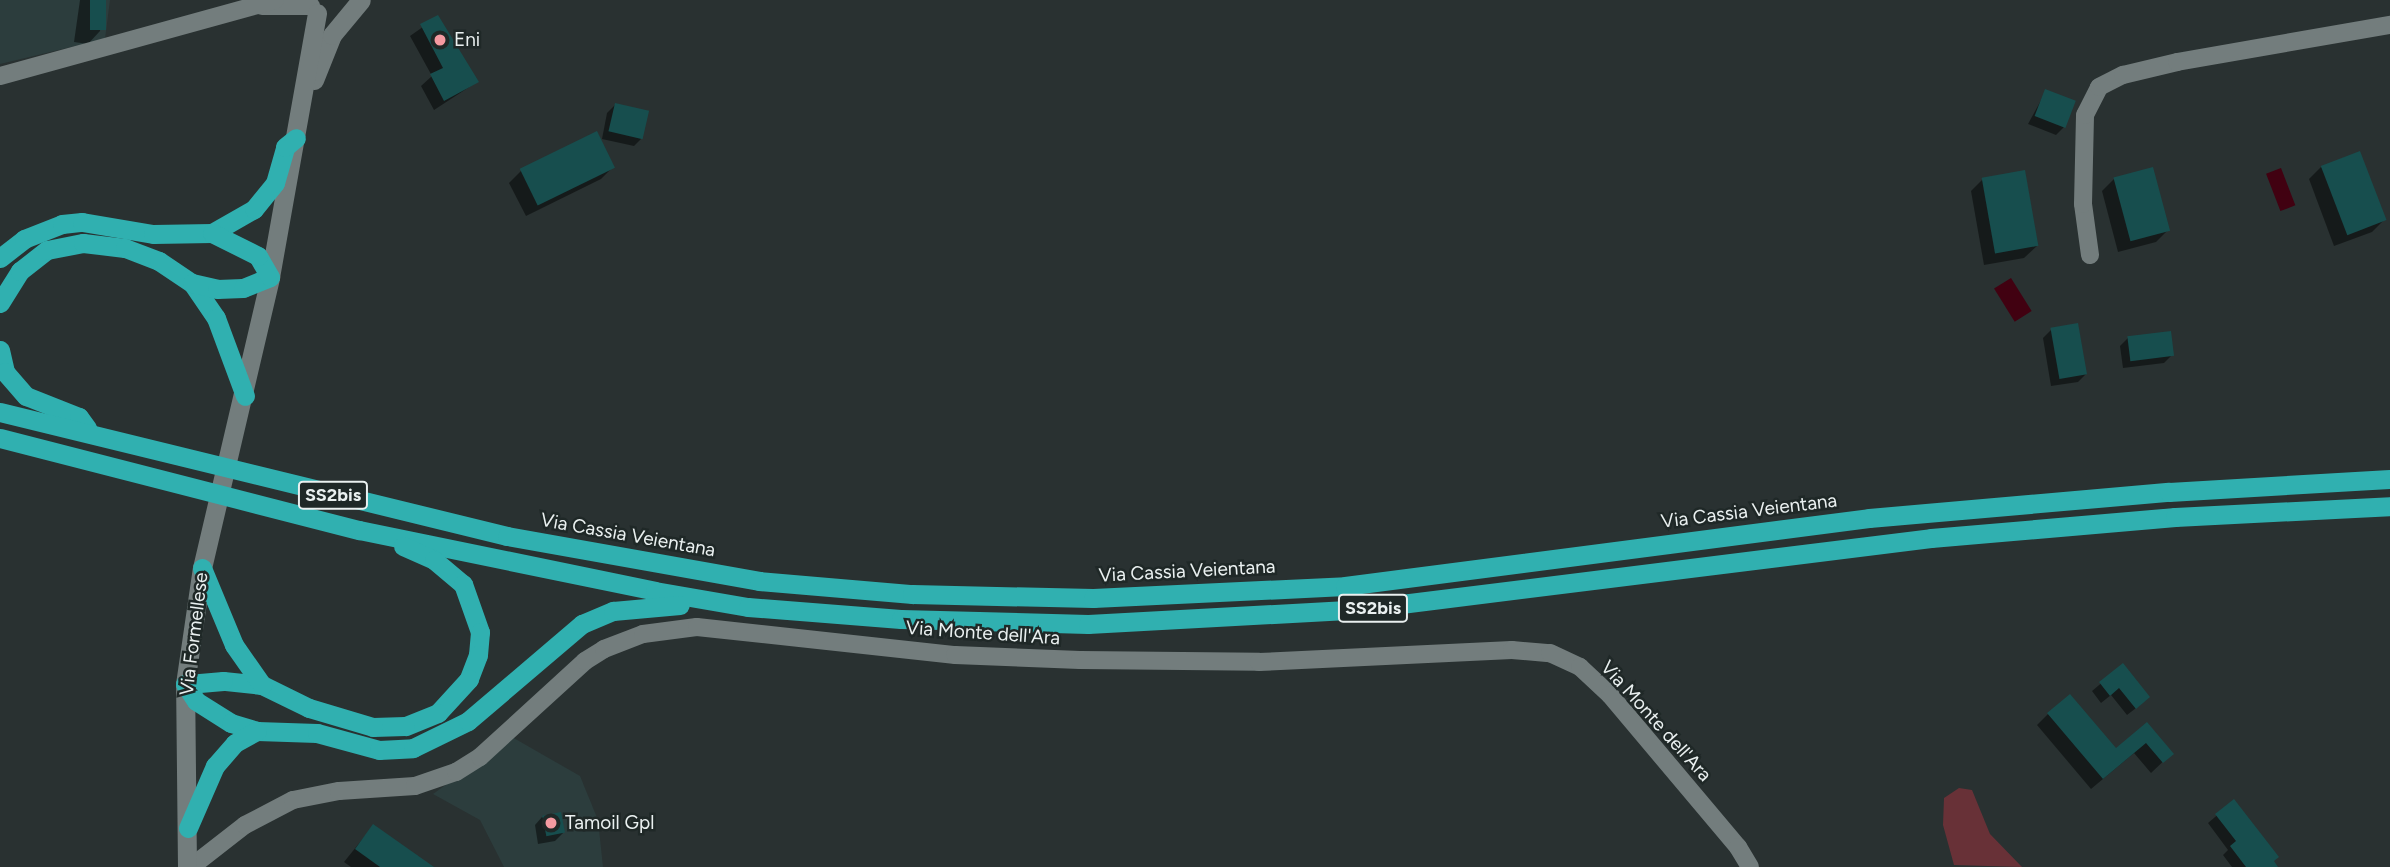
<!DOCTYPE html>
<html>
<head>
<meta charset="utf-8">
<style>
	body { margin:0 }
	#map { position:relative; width:2390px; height:867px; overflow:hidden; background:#293131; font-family:Figtree,sans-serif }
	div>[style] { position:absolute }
	.built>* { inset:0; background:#2c3d3d }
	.green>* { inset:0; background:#683137 }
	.water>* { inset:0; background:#410111; transform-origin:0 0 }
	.shadow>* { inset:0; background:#0007 }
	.building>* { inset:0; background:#174e4e; transform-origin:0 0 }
	.minor>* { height:18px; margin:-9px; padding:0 9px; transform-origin:9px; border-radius:9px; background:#737d7d }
	.tertiary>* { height:19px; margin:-9.5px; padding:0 9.5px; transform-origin:9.5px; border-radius:9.5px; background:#737d7d }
	.trunk>* { height:19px; margin:-9.5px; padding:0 9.5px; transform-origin:9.5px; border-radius:9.5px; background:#30b0b0 }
	.dots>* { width:19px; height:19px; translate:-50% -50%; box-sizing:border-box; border:4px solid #1f2827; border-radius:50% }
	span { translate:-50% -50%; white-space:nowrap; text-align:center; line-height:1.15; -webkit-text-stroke:5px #1f2827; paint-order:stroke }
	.shield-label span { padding:2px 5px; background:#1f2827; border:2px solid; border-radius:5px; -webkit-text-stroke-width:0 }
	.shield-label { font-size:18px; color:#eaf0f0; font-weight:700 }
	.poi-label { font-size:19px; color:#eaf0f0 }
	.left { translate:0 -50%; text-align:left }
	.street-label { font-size:19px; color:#eaf0f0 }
</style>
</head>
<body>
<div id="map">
	<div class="built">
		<div style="clip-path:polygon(0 0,110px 0,105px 39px,0 64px)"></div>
		<div style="clip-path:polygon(512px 737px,580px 776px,598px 820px,603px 867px,504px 867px,480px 820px,433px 794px)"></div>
	</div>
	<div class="green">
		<div style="clip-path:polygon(1959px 788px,1972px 790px,1990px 834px,2022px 867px,1954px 865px,1943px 825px,1944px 798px)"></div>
	</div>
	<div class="water">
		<div style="left:2281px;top:168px;width:40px;height:16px;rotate:69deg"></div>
		<div style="left:2011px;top:278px;width:39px;height:20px;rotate:58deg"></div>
	</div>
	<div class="shadow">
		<div style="clip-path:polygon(80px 0,104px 0,100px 31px,88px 44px,74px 42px)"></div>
		<div style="clip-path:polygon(437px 17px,477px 82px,434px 110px,421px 86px,432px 76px,410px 36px)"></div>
		<div style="clip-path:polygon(2046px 91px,2064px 127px,2056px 135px,2028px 124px)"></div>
		<div style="clip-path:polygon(615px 105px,642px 138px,634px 146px,602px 139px,607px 113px)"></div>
		<div style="clip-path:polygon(613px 167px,601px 179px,526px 216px,509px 183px,521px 171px)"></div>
		<div style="clip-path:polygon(2321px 167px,2384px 220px,2372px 232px,2334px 246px,2309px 179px)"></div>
		<div style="clip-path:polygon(1983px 179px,2037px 246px,2024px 258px,1984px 265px,1971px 191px)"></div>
		<div style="clip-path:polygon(2114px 179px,2168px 230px,2156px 242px,2118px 252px,2102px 191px)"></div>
		<div style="clip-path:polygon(2051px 330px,2086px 374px,2078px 382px,2051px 386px,2043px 338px)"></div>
		<div style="clip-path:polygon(2128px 338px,2172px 355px,2164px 363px,2123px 368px,2120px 346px)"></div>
		<div style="clip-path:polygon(2123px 665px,2140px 705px,2127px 715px,2111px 695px,2101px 703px,2092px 691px)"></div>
		<div style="clip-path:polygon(2048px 714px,2115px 750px,2147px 724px,2171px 754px,2151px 773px,2134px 753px,2091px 789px,2037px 725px)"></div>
		<div style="clip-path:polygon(2234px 801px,2272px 861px,2276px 867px,2232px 867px,2223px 855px,2228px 850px,2208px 823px)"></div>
		<div style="clip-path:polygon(542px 817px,563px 833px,555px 841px,538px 844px,535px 825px)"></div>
		<div style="clip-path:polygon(373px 826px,419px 867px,351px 867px,344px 862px)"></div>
	</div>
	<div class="building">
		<div style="left:90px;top:0;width:16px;height:30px"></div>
		<div style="clip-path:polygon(438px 15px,479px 82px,444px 101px,430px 74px,443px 68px,420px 24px)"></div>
		<div style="left:2045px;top:89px;width:33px;height:29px;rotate:21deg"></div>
		<div style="left:615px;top:103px;width:35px;height:29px;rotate:13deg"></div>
		<div style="left:597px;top:131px;width:41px;height:86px;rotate:64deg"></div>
		<div style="left:2360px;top:151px;width:74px;height:42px;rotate:69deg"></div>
		<div style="left:2153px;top:167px;width:66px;height:41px;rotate:75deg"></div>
		<div style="left:2025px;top:170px;width:77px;height:44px;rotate:80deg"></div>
		<div style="left:2078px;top:323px;width:52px;height:28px;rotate:80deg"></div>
		<div style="left:2171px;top:331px;width:25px;height:44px;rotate:83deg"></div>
		<div style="clip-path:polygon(2123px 663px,2150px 697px,2136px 709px,2119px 688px,2110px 696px,2099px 682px)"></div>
		<div style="clip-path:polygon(2070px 694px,2116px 748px,2147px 722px,2174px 754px,2163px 763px,2146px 743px,2103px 779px,2047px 713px)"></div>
		<div style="clip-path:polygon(2234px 799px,2279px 857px,2274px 861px,2278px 867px,2246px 867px,2230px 846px,2236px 841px,2215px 814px)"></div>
		<div style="left:561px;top:812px;width:21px;height:19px;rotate:79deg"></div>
		<div style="clip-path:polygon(373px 824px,434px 867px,380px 867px,355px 849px)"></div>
	</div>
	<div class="minor">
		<div style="left:262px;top:6px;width:49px"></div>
		<div style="left:0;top:76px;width:285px;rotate:-15.4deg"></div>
		<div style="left:2090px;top:255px;width:51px;rotate:-97.8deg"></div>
		<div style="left:2083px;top:204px;width:89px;rotate:-88.7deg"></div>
		<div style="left:2085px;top:115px;width:31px;rotate:-63deg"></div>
		<div style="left:2099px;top:87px;width:27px;rotate:-27deg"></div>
		<div style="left:2123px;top:75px;width:56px;rotate:-13.5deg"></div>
		<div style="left:2177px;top:62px;width:216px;rotate:-9.9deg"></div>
		<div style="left:191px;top:867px;width:68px;rotate:-37.9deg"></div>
		<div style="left:245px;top:825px;width:54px;rotate:-27.5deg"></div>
		<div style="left:293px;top:800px;width:47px;rotate:-11.1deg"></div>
		<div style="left:339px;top:791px;width:76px;rotate:-3.8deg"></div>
		<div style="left:415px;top:786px;width:43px;rotate:-18.9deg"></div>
		<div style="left:456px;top:772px;width:28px;rotate:-32deg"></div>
		<div style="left:480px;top:757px;width:142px;rotate:-42.4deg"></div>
		<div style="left:585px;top:661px;width:22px;rotate:-32deg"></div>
		<div style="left:604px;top:649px;width:42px;rotate:-21deg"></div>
		<div style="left:643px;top:634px;width:54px;rotate:-7.4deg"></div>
		<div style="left:697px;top:627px;width:260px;rotate:6.2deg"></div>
		<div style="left:955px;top:655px;width:125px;rotate:2.3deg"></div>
		<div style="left:1080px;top:660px;width:179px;rotate:0.6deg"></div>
		<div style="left:1259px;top:662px;width:253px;rotate:-2.7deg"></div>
		<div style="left:1512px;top:650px;width:38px;rotate:5deg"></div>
		<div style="left:1550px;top:653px;width:33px;rotate:25deg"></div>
		<div style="left:1580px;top:667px;width:41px;rotate:43deg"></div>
		<div style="left:1610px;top:695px;width:199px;rotate:49.9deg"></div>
		<div style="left:1738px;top:847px;width:23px;rotate:59deg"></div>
	</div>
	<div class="tertiary">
		<div style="left:314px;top:80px;width:48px;rotate:-68.2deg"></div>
		<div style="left:332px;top:35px;width:45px;rotate:-50.4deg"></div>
		<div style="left:187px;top:867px;width:183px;rotate:-90.6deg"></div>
		<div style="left:185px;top:684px;width:117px;rotate:-81.7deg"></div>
		<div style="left:202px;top:568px;width:299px;rotate:-76.8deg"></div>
		<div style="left:270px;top:277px;width:268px;rotate:-79.9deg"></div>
	</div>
	<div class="trunk">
		<div style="left:0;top:258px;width:31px;rotate:-38deg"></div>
		<div style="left:24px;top:239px;width:41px;rotate:-21.5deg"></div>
		<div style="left:62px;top:224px;width:20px;rotate:-6deg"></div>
		<div style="left:82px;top:222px;width:72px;rotate:9.6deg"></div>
		<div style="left:153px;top:234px;width:59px;rotate:-1deg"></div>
		<div style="left:212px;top:233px;width:48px;rotate:-29.7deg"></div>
		<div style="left:254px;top:209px;width:33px;rotate:-51deg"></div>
		<div style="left:275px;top:183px;width:37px;rotate:-74deg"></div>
		<div style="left:285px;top:147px;width:14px;rotate:-39deg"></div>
		<div style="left:192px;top:283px;width:42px;rotate:55.6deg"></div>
		<div style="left:216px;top:318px;width:83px;rotate:69.6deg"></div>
		<div style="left:0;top:303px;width:38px;rotate:-58deg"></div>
		<div style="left:20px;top:271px;width:34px;rotate:-38deg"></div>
		<div style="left:47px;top:250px;width:37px;rotate:-11deg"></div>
		<div style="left:83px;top:243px;width:42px;rotate:6.8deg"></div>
		<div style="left:125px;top:248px;width:36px;rotate:21deg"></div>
		<div style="left:159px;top:261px;width:40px;rotate:34deg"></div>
		<div style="left:192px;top:283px;width:26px;rotate:13deg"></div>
		<div style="left:217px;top:289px;width:26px;rotate:-2deg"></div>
		<div style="left:243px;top:288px;width:29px;rotate:-22deg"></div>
		<div style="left:270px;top:277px;width:24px;rotate:-120deg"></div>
		<div style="left:258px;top:256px;width:51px;rotate:-153.4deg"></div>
		<div style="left:0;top:350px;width:23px;rotate:77deg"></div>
		<div style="left:5px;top:372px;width:32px;rotate:49deg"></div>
		<div style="left:26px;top:396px;width:57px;rotate:21.6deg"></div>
		<div style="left:79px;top:417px;width:14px;rotate:54deg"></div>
		<div style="left:0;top:412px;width:522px;rotate:13.74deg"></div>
		<div style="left:507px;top:536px;width:256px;rotate:10.1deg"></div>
		<div style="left:759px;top:581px;width:154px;rotate:4.9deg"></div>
		<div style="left:912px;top:594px;width:181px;rotate:1.3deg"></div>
		<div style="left:1093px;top:598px;width:252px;rotate:-2.7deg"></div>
		<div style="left:1345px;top:586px;width:528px;rotate:-7.39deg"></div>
		<div style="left:1869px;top:518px;width:301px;rotate:-5deg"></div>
		<div style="left:2169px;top:492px;width:221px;rotate:-3.4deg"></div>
		<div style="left:0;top:438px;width:371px;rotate:14.4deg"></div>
		<div style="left:359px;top:530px;width:302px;rotate:11.6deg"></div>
		<div style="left:655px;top:591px;width:94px;rotate:9.8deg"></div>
		<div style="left:748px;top:607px;width:153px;rotate:4.5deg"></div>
		<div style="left:901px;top:619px;width:187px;rotate:1.5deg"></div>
		<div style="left:1088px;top:624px;width:273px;rotate:-3.1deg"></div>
		<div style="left:1361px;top:609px;width:574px;rotate:-7.1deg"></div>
		<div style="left:1931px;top:538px;width:245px;rotate:-4.9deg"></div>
		<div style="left:2175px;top:517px;width:215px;rotate:-2.9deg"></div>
		<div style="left:403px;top:546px;width:34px;rotate:24deg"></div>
		<div style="left:434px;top:560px;width:38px;rotate:40deg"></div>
		<div style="left:463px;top:584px;width:51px;rotate:70.5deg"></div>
		<div style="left:480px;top:632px;width:23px;rotate:95deg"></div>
		<div style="left:478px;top:655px;width:26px;rotate:111deg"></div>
		<div style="left:469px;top:679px;width:46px;rotate:132.4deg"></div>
		<div style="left:438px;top:713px;width:35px;rotate:158deg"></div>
		<div style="left:405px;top:726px;width:32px;rotate:178deg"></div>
		<div style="left:373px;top:727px;width:67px;rotate:-163.5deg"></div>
		<div style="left:309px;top:708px;width:52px;rotate:-153.9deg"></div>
		<div style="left:262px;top:685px;width:39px;rotate:-174deg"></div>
		<div style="left:223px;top:681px;width:38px;rotate:175deg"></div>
		<div style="left:185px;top:684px;width:20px;rotate:57deg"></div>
		<div style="left:196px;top:701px;width:41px;rotate:32.2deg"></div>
		<div style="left:231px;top:723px;width:27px;rotate:17deg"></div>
		<div style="left:257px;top:731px;width:60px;rotate:1.9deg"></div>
		<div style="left:317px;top:733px;width:64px;rotate:15.3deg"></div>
		<div style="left:379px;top:750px;width:34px;rotate:-3deg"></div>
		<div style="left:413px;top:748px;width:61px;rotate:-26.1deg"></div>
		<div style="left:468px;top:721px;width:150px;rotate:-40.4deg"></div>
		<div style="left:582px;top:624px;width:34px;rotate:-23deg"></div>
		<div style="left:613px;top:611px;width:67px;rotate:-5.1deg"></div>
		<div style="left:202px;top:568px;width:83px;rotate:67.4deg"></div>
		<div style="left:234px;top:645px;width:49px;rotate:55deg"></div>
		<div style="left:188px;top:828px;width:68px;rotate:-66.5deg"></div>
		<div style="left:215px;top:766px;width:30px;rotate:-49deg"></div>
		<div style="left:235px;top:743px;width:25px;rotate:-29deg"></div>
	</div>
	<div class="dots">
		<div style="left:440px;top:40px;background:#f49aa1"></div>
		<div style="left:551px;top:823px;background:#f49aa1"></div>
	</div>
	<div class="shield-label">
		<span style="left:333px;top:495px">SS2bis</span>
		<span style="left:1373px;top:608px">SS2bis</span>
	</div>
	<div class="poi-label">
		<span class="left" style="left:454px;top:40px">Eni</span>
		<span class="left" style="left:565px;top:823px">Tamoil Gpl</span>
	</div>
	<div class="street-label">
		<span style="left:1749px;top:511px;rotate:-7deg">Via Cassia Veientana</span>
		<span style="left:628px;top:535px;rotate:10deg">Via Cassia Veientana</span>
		<span style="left:1187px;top:571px;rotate:-3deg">Via Cassia Veientana</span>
		<span style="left:983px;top:633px;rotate:4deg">Via Monte dell'Ara</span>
		<span style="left:194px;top:634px;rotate:-83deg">Via Formellese</span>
		<span style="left:1656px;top:721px;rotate:48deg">Via Monte dell'Ara</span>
	</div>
</div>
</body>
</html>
